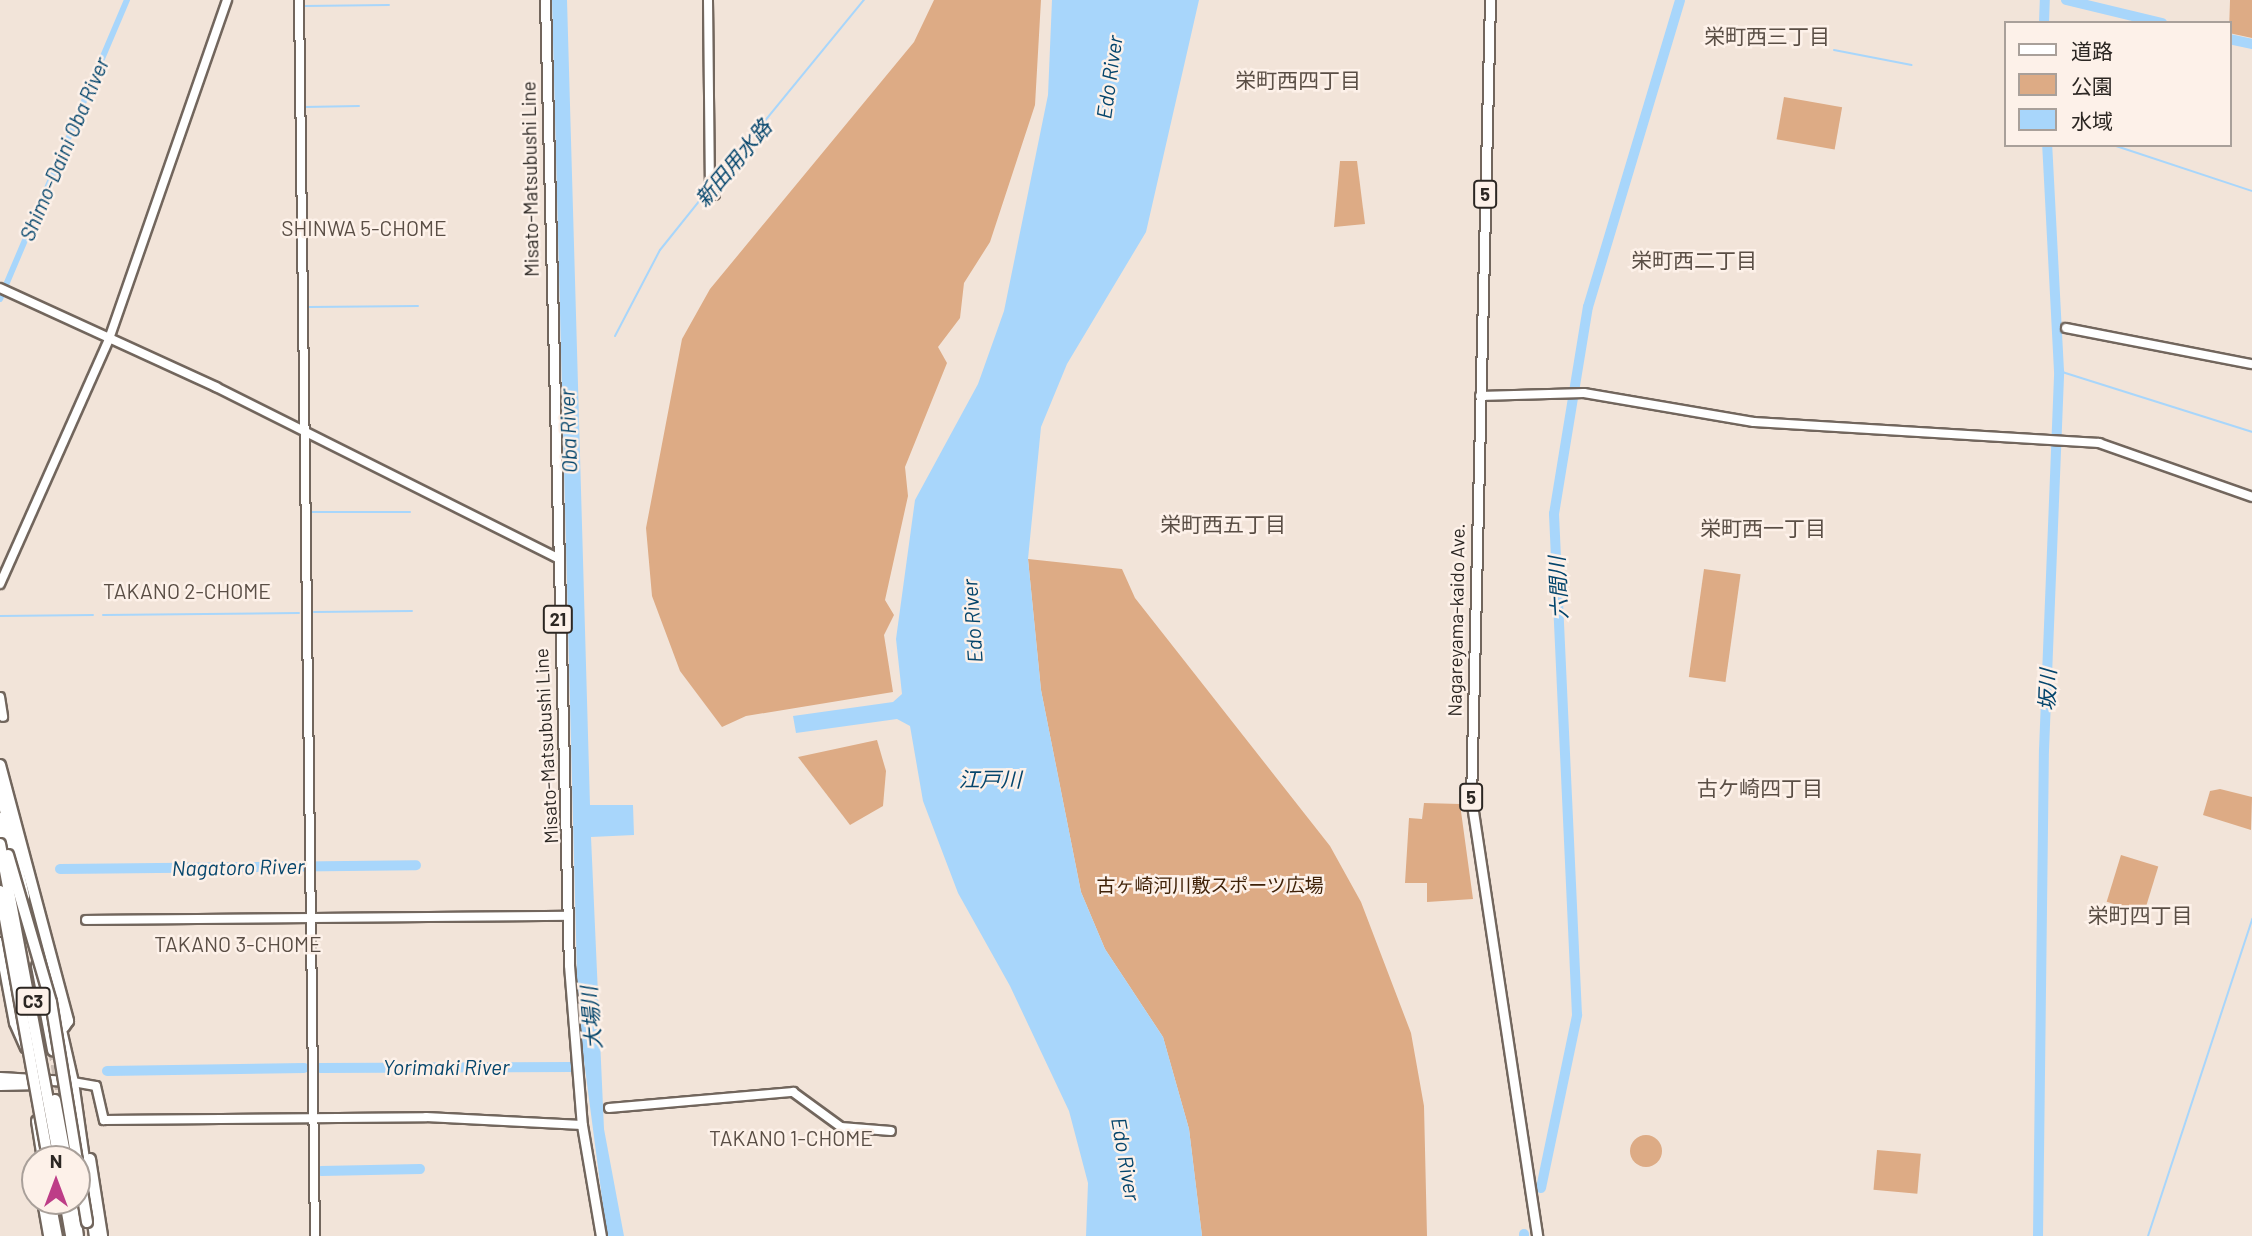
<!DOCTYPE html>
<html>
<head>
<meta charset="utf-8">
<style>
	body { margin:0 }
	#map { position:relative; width:2252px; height:1236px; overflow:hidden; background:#f2e4d9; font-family:Barlow,"Noto Sans JP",sans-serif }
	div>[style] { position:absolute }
	.green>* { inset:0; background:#ddab85; transform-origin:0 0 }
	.round { border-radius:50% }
	.water>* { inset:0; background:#a8d6fb }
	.stream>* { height:2px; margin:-1px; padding:0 1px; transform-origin:1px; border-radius:1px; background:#a8d6fb }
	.canal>* { height:6px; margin:-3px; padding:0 3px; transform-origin:3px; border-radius:3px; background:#a8d6fb }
	.river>* { height:10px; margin:-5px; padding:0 5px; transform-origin:5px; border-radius:5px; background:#a8d6fb }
	.highway-tunnel>* { height:10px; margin-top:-5px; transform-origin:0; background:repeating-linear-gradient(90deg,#cabeb5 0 10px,transparent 0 15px) }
	.roads { filter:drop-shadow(2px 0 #72665d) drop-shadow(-2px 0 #72665d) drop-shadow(0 2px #72665d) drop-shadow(0 -2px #72665d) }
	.secondary>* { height:8px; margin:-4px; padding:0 4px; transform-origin:4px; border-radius:4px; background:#fff }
	.primary>* { height:9px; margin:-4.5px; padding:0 4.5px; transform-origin:4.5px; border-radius:4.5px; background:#fff }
	.highway>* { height:10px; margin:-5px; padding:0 5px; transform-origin:5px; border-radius:5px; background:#fff }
	.bridges { filter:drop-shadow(2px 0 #72665d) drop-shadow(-2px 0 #72665d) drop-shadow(0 2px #72665d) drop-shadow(0 -2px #72665d) }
	.highway-bridge>* { height:10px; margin:-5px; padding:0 5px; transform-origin:5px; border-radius:5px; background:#fff }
	span { translate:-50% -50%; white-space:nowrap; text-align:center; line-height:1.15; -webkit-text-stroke:5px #fdf1e9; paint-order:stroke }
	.shield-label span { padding:2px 5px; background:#fdf1e9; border:2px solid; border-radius:5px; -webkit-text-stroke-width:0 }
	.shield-label { font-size:18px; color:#2c2723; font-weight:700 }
	.street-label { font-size:19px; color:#2c2723 }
	.park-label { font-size:19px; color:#402208 }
	.neighbourhood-label { font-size:21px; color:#5a4e45 }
	.water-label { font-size:21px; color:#04456c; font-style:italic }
	.legend { position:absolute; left:2004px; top:21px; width:228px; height:126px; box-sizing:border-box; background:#fdf1e9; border:2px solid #a9a09a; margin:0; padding:9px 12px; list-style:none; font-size:21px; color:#2c2723 }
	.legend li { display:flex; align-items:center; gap:14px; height:35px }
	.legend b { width:35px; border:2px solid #a9a09a }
	.north { position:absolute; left:21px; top:1145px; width:70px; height:70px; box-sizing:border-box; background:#fdf1e9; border:2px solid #a9a09a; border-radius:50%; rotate:0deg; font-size:19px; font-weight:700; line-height:28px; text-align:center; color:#2c2723 }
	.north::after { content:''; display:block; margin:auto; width:24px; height:32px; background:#bd3d87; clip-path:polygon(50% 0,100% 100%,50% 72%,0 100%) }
</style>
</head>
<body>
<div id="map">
	<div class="green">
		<div style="clip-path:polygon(934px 0,1041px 0,1035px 105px,990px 242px,964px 283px,960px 318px,938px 347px,947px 363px,905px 467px,908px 496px,885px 600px,894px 615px,884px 635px,893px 692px,746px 716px,722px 727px,680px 671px,652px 596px,646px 528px,682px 339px,710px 289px,914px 42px)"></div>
		<div style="clip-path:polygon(2230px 0,2252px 0,2252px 38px,2229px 33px)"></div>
		<div style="left:1784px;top:97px;width:59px;height:43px;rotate:10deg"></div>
		<div style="clip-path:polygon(1340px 161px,1357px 161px,1365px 224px,1334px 227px)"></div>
		<div style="clip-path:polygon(1028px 559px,1122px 569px,1135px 598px,1330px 846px,1361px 902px,1411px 1033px,1424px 1106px,1427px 1236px,1202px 1236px,1189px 1129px,1163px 1037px,1105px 949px,1081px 892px,1041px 690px)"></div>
		<div style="left:1704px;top:569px;width:37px;height:109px;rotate:8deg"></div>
		<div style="clip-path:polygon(877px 740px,886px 771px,883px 806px,850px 825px,798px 757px)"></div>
		<div style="clip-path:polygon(2220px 789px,2252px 797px,2251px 830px,2203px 815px,2210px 791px)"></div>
		<div style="clip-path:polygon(1424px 803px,1460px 804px,1473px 899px,1427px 902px,1427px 883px,1405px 883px,1409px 818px,1422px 819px)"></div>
		<div style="left:2121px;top:855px;width:39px;height:49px;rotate:17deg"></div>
		<div class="round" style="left:1630px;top:1135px;width:32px;height:32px"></div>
		<div style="left:1877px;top:1150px;width:44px;height:40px;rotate:5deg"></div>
	</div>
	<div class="water">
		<div style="clip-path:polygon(552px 0,567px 0,590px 805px,633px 805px,634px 835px,591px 837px,604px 1129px,624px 1236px,607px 1236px,578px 1015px)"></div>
		<div style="clip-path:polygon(1052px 0,1199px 0,1146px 232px,1067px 364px,1041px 427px,1028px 559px,1041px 690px,1081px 892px,1105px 949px,1163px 1037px,1189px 1129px,1202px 1236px,1086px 1236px,1088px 1183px,1069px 1111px,1010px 986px,958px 893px,923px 801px,910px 726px,897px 719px,796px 733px,793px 716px,893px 702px,902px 694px,896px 639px,915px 500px,978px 384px,1004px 311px,1048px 95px)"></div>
	</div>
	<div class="stream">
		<div style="left:304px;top:6px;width:85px;rotate:-0.7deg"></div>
		<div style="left:1834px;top:50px;width:79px;rotate:10.9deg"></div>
		<div style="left:304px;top:107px;width:55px;rotate:-1deg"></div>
		<div style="left:2113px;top:145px;width:146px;rotate:18.3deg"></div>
		<div style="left:714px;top:183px;width:237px;rotate:-50.7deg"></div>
		<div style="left:309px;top:307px;width:109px;rotate:-0.5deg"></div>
		<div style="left:615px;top:336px;width:97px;rotate:-62.4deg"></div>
		<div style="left:660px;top:250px;width:77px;rotate:-51.3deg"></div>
		<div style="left:2059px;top:371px;width:202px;rotate:17.5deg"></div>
		<div style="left:310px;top:512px;width:100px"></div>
		<div style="left:314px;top:612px;width:98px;rotate:-0.6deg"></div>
		<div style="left:103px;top:615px;width:196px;rotate:-0.6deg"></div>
		<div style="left:0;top:616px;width:93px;rotate:-0.6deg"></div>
		<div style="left:2148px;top:1236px;width:334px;rotate:-71.8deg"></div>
	</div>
	<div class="canal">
		<div style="left:0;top:299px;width:325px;rotate:-67deg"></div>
	</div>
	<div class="river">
		<div style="left:2066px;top:0;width:99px;rotate:13.5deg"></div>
		<div style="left:2044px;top:23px;width:23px;rotate:-88deg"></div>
		<div style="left:2229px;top:39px;width:24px;rotate:12deg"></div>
		<div style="left:60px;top:869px;width:356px;rotate:-0.6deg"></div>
		<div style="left:320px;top:1068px;width:252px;rotate:-0.2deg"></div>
		<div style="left:107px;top:1071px;width:197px;rotate:-0.9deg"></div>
		<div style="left:321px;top:1171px;width:99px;rotate:-1.2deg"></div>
		<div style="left:1541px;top:1188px;width:177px;rotate:-78.2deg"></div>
		<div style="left:1577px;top:1015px;width:502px;rotate:-92.63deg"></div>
		<div style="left:1554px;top:514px;width:210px;rotate:-80.7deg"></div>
		<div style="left:1588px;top:307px;width:320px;rotate:-73.3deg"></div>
		<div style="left:1524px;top:1236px;width:2px;rotate:-90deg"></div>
		<div style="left:2038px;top:1236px;width:486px;rotate:-89.3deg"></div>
		<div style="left:2044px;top:750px;width:379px;rotate:-87.7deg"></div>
		<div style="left:2059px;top:371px;width:226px;rotate:-93deg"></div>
	</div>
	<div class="highway-tunnel">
		<div style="left:53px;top:1050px;width:111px;rotate:80.1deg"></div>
		<div style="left:45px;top:1108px;width:52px;rotate:81.1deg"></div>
		<div style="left:60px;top:1201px;width:29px;rotate:82deg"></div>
	</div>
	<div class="roads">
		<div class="secondary">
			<div style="left:299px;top:0;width:1236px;rotate:89.26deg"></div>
			<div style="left:708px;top:0;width:186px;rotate:89.4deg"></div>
			<div style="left:710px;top:186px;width:10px;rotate:61deg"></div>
			<div style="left:0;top:288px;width:238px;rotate:24.6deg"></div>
			<div style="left:216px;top:387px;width:381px;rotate:26.6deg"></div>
			<div style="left:2066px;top:328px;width:189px;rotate:11deg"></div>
			<div style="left:1480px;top:396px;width:104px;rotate:-1.7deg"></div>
			<div style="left:1584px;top:393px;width:172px;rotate:9.7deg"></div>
			<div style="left:1754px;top:422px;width:346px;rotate:3.5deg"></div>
			<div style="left:2099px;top:443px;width:162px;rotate:19.4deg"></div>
			<div style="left:0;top:584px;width:268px;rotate:-66deg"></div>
			<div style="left:109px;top:339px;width:359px;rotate:-70.8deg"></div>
			<div style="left:0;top:697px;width:20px;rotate:81deg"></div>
			<div style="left:86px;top:920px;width:483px;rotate:-0.5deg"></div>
			<div style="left:73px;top:1082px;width:23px;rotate:10deg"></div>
			<div style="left:96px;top:1086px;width:35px;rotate:77deg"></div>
			<div style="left:104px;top:1120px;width:322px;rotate:-0.5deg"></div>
			<div style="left:426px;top:1117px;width:156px;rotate:2.9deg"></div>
			<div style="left:609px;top:1108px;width:185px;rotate:-5deg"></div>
			<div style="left:793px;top:1092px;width:59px;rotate:36.1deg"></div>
			<div style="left:841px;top:1127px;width:50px;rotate:4.6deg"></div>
		</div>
		<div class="primary">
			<div style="left:545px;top:0;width:965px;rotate:88.58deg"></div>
			<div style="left:569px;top:965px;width:161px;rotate:85.4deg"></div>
			<div style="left:582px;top:1125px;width:113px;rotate:80.3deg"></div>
			<div style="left:1490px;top:0;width:798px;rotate:91.36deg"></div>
			<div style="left:1471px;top:798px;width:443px;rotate:81.4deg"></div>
			<div style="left:0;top:1077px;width:68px;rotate:3.4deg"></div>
			<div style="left:0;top:1085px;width:40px;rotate:-1.4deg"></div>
		</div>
		<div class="highway">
			<div style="left:0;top:765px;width:265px;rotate:75.1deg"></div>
			<div style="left:68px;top:1021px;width:7px;rotate:124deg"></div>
			<div style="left:0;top:787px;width:112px;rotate:77.6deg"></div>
			<div style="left:0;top:818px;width:38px;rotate:78deg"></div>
			<div style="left:0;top:943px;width:81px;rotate:79.4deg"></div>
			<div style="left:15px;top:1023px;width:27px;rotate:66deg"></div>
			<div style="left:37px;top:966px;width:86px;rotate:79.2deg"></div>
			<div style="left:53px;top:995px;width:89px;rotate:77.1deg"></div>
			<div style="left:73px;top:1082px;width:156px;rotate:81.9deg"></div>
			<div style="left:37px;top:1121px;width:38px;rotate:81deg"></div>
			<div style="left:90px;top:1159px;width:78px;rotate:81.1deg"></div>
			<div style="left:43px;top:1201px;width:36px;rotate:80deg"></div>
			<div style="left:50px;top:1201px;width:36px;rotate:79deg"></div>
			<div style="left:65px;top:1201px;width:36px;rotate:80deg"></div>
			<div style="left:73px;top:1201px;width:35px;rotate:82deg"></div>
		</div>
	</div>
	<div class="bridges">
		<div class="highway-bridge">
			<div style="left:0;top:844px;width:320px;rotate:79.4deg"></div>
			<div style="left:8px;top:855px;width:153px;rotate:73.7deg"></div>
			<div style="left:51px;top:1002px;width:223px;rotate:80.7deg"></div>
			<div style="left:0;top:891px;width:272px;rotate:79.8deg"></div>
			<div style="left:55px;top:1100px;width:60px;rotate:79.4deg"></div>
		</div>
	</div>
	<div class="shield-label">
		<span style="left:1485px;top:194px">5</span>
		<span style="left:558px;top:619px">21</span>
		<span style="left:1471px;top:797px">5</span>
		<span style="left:33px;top:1001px">C3</span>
	</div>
	<div class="street-label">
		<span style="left:530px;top:179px;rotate:-91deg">Misato-Matsubushi Line</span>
		<span style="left:1456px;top:620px;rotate:-89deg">Nagareyama-kaido Ave.</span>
		<span style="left:546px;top:746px;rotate:-93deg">Misato-Matsubushi Line</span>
	</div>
	<div class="park-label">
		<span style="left:1210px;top:885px">古ヶ崎河川敷スポーツ広場</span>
	</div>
	<div class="neighbourhood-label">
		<span style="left:1767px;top:36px">栄町西三丁目</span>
		<span style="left:1298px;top:80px">栄町西四丁目</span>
		<span style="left:364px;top:228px">SHINWA 5-CHOME</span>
		<span style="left:1694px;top:260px">栄町西二丁目</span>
		<span style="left:1223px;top:524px">栄町西五丁目</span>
		<span style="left:1763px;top:528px">栄町西一丁目</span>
		<span style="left:187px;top:591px">TAKANO 2-CHOME</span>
		<span style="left:1760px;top:788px">古ケ崎四丁目</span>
		<span style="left:2140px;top:915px">栄町四丁目</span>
		<span style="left:238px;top:944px">TAKANO 3-CHOME</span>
		<span style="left:791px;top:1138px">TAKANO 1-CHOME</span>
	</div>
	<div class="water-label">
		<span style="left:1109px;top:77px;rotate:-82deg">Edo River</span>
		<span style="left:64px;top:149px;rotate:-67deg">Shimo-Daini Oba River</span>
		<span style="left:733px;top:163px;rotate:-50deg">新田用水路</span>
		<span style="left:568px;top:431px;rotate:-92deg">Oba River</span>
		<span style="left:1558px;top:588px;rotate:-93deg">六間川</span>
		<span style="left:972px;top:621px;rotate:-94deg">Edo River</span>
		<span style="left:2047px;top:690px;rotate:-88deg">坂川</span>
		<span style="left:990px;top:779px">江戸川</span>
		<span style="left:238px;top:867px;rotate:-1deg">Nagatoro River</span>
		<span style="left:591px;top:1018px;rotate:-95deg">大場川</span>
		<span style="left:446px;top:1067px">Yorimaki River</span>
		<span style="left:1126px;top:1159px;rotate:80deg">Edo River</span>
	</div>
	<ul class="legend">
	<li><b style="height:9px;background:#fff"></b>道路</li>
	<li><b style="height:19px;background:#ddab85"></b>公園</li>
	<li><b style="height:19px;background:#a8d6fb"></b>水域</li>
	</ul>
	<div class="north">N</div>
</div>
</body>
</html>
